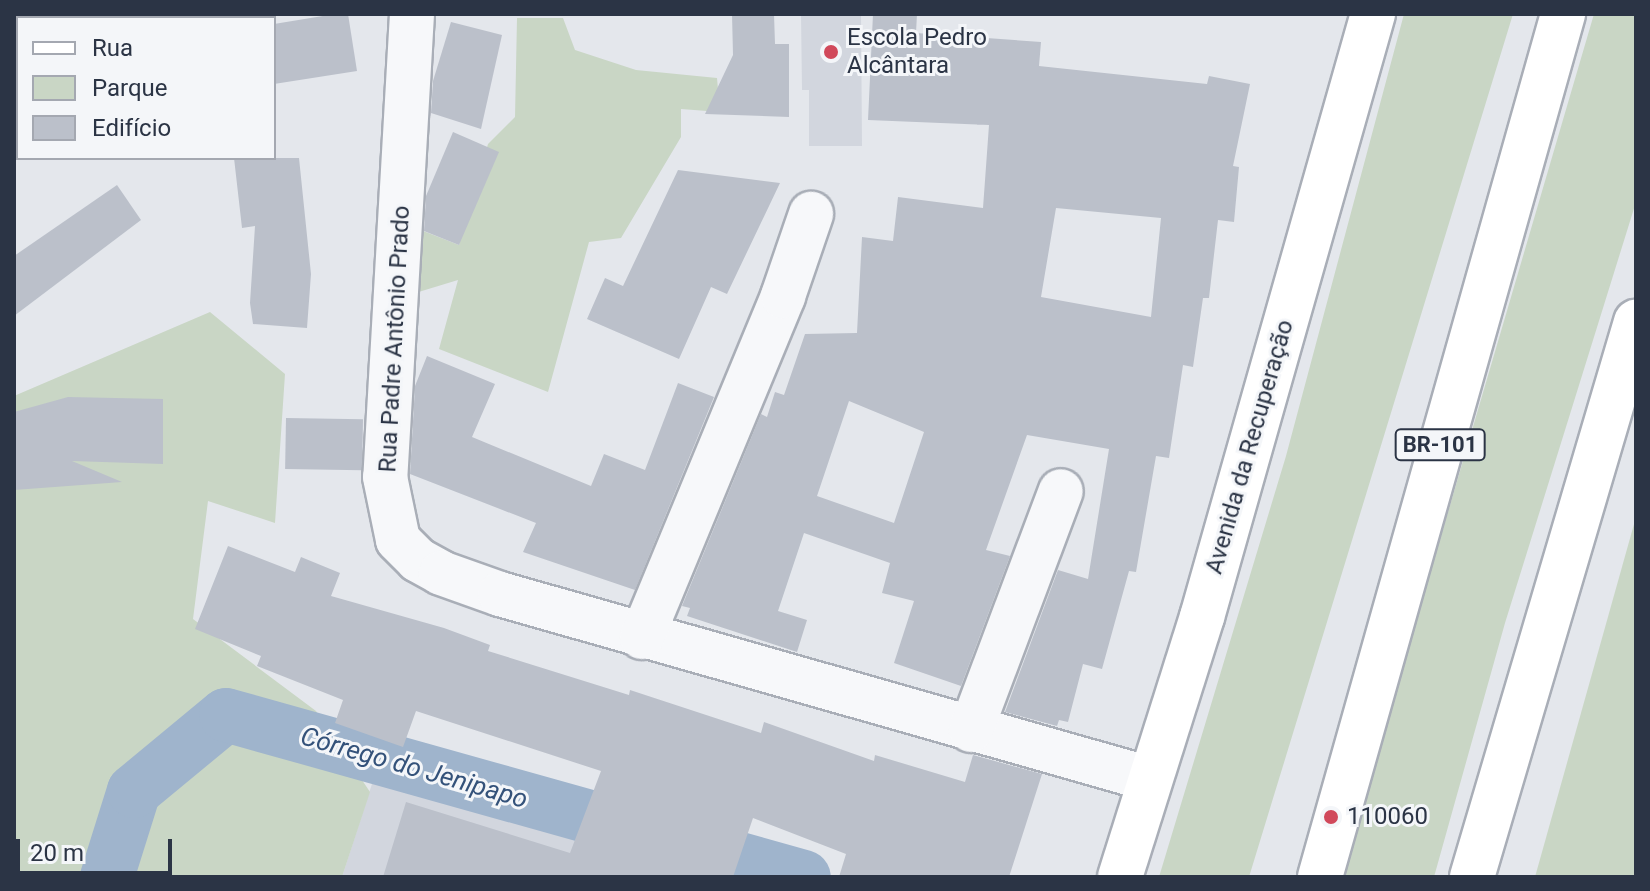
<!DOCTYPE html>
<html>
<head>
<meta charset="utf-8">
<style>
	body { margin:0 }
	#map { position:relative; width:1650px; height:891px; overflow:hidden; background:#e4e7ec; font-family:Roboto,sans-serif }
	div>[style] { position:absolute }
	.built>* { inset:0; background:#d2d6de }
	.green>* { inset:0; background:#c9d6c5 }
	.canal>* { height:54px; margin:-27px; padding:0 27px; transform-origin:27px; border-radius:27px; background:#9fb4cc }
	.building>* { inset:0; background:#bbc0ca; transform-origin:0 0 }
	.roads { filter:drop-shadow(2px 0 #a9aeb7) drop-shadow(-2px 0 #a9aeb7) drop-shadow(0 2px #a9aeb7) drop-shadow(0 -2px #a9aeb7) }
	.minor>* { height:44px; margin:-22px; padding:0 22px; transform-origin:22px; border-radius:22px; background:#f7f8fa }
	.major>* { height:44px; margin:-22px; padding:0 22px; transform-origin:22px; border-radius:22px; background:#fff }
	.highway>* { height:44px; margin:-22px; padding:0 22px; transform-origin:22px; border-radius:22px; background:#fff }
	.dots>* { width:22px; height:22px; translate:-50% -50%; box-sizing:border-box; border:4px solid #f4f6f9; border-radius:50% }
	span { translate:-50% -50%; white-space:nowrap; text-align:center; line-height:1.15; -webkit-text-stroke:6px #f4f6f9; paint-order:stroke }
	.shield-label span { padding:2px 6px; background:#f4f6f9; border:2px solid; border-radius:6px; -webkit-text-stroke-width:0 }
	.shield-label { font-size:22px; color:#2b3445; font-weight:700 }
	.poi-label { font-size:24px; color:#2b3445 }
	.left { translate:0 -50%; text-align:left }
	.street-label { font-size:24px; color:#2b3445 }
	.water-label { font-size:26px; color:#34527a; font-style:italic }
	.frame { position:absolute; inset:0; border:16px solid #2b3445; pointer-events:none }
	.legend { position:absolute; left:16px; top:16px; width:260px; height:144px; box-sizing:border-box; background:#f4f6f9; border:2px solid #a4a8b1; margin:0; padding:10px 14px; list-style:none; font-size:24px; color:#2b3445 }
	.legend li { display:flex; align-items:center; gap:16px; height:40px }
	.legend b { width:40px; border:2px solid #a4a8b1 }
	.scale { position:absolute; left:16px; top:839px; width:156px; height:36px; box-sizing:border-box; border:4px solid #2b3445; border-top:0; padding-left:10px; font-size:24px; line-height:28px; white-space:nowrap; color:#2b3445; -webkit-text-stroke:6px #f4f6f9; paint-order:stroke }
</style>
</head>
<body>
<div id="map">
	<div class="built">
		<div style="clip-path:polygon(801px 14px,861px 14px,862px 146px,809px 146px,809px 90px,802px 90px)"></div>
		<div style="clip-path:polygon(380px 759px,762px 877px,342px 877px)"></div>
	</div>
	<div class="green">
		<div style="clip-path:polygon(1404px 14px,1513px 14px,1249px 877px,1159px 877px,1286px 456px)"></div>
		<div style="clip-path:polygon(1594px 14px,1636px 14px,1636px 202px,1505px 623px,1434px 877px,1341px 877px)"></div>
		<div style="clip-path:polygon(517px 18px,563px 18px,575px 50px,636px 70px,717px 78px,720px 112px,681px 109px,681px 137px,621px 238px,589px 242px,548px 392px,439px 349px,458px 280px,412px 294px,413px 227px,459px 245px,488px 144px,515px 117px)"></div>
		<div style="clip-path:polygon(210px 312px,285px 374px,275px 523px,208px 501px,193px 619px,316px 711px,370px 792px,342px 877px,14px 877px,14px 396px)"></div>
		<div style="clip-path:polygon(1636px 517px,1636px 877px,1535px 877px)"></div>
	</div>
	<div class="canal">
		<div style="left:107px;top:877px;width:90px;rotate:-72.6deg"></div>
		<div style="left:134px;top:791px;width:119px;rotate:-39.6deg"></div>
		<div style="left:226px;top:715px;width:600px;rotate:15.66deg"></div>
	</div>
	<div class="building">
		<div style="clip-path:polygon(335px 14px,348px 14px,357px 71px,274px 84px,274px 24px)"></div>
		<div style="clip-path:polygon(732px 14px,774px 14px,775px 44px,789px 44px,789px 117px,705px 114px,733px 55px)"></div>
		<div style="clip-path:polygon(evenodd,873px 14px,917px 14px,916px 33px,1041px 42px,1039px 66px,1207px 84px,1209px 76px,1250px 84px,1233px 166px,1239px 167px,1234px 222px,1218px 220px,1209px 298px,1203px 298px,1193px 367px,1183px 365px,1169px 458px,1156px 456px,1136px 572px,1129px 571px,1102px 669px,1083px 664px,1068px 722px,1059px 720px,1057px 726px,1005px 712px,1058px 570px,1088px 579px,1109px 449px,1027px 435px,986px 550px,1010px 556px,961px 686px,894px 663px,914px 601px,882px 593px,890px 563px,804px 533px,778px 611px,807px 620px,797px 652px,687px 616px,690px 608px,682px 606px,761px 414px,767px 417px,775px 392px,784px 395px,805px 334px,857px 333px,862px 237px,893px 241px,898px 197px,983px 208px,989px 125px,868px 120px,873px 14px,1056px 208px,1161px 218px,1151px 317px,1041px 297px,1056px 208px,873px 14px,849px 401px,924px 432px,894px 523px,817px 496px,849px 401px)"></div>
		<div style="clip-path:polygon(451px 22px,502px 35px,481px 129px,431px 113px,433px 81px)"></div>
		<div style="clip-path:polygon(453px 132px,499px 152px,459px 245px,424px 231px,426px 196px)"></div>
		<div style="clip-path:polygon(234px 158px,299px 158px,311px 274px,307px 328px,253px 324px,250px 303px,255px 226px,242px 228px)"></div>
		<div style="clip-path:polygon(678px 170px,780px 183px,727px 294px,711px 287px,679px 359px,587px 319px,605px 278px,623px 286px)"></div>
		<div style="clip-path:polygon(117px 185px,141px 220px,14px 316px,14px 256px)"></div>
		<div style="clip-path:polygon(427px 356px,495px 384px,472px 437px,591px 486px,604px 454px,645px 470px,678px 383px,714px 397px,635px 590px,523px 552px,536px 523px,410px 474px,415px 386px)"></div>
		<div style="clip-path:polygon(68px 397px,163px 399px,163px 464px,72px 461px,122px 482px,14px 490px,14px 412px)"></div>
		<div style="left:286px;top:418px;width:77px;height:51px;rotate:1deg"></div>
		<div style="clip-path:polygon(228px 546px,295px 572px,301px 557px,340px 573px,331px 596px,444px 628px,490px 645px,488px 651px,629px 695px,630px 690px,761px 733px,764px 722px,874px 761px,875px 755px,965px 782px,973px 755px,1042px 774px,1009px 877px,839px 877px,846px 854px,753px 818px,733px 877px,383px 877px,406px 802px,570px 853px,601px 771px,416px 711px,403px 747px,335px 723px,343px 700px,257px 666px,261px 656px,195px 629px)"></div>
	</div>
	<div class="roads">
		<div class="minor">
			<div style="left:412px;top:14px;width:464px;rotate:93.3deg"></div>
			<div style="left:385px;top:477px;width:64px;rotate:78.3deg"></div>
			<div style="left:398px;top:540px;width:28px;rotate:45deg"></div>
			<div style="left:418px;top:560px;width:26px;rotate:29deg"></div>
			<div style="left:441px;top:573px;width:63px;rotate:19.6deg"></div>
			<div style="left:500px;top:594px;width:676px;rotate:15.89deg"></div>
			<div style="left:642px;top:637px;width:369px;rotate:-67.5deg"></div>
			<div style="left:783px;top:296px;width:87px;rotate:-71.1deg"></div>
			<div style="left:971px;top:730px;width:255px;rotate:-69.4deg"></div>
		</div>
		<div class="major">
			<div style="left:1120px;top:877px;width:273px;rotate:-72.5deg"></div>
			<div style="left:1202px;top:617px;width:627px;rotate:-74.17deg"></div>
		</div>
		<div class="highway">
			<div style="left:1320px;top:877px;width:897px;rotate:-74.27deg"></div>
			<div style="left:1472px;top:877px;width:579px;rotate:-73.54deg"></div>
		</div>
	</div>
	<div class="dots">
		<div style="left:831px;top:52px;background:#d1495b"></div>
		<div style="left:1331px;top:817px;background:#d1495b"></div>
	</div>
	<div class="shield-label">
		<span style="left:1440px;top:445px">BR-101</span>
	</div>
	<div class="poi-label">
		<span class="left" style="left:847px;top:52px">Escola Pedro<br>Alcântara</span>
		<span class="left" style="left:1347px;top:817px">110060</span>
	</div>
	<div class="street-label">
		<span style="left:395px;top:339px;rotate:-87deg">Rua Padre Antônio Prado</span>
		<span style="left:1250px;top:447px;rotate:-74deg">Avenida da Recuperação</span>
	</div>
	<div class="water-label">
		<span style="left:414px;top:768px;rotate:16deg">Córrego do Jenipapo</span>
	</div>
	<div class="frame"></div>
	<ul class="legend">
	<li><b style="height:10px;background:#fff"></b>Rua</li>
	<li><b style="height:22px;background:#c9d6c5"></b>Parque</li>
	<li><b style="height:22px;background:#bbc0ca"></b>Edifício</li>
	</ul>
	<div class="scale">20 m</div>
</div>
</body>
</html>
